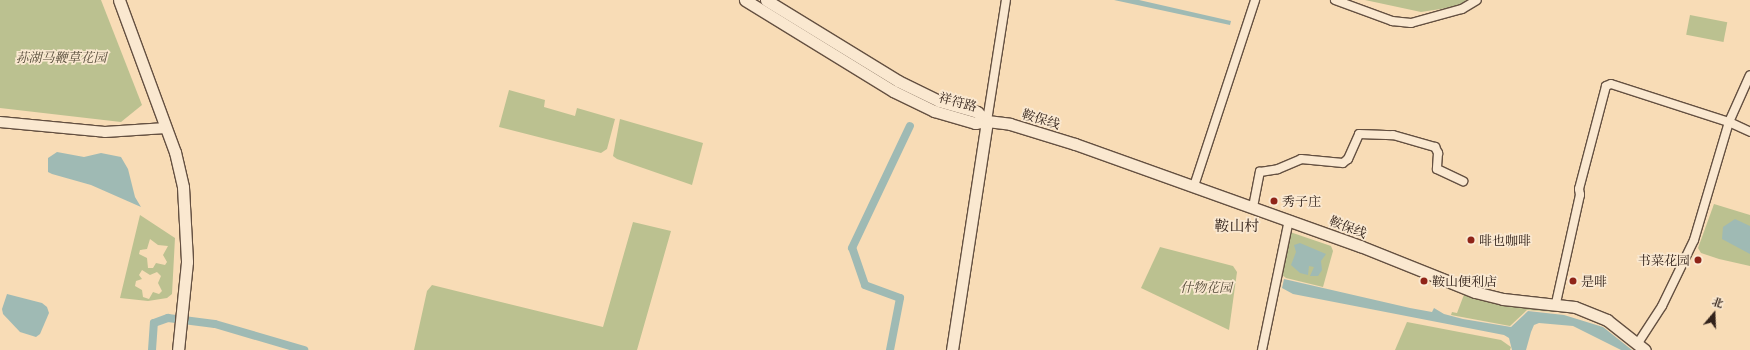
<!DOCTYPE html>
<html>
<head>
<meta charset="utf-8">
<style>
	body { margin:0 }
	#map { position:relative; width:1750px; height:350px; overflow:hidden; background:#f8dcb6; font-family:"Libre Caslon Text","Noto Serif SC",serif }
	div>[style] { position:absolute }
	.green>* { inset:0; background:#bbc190; transform-origin:0 0 }
	.water>* { inset:0; background:#9fbab4 }
	.canal>* { height:8px; margin:-4px; padding:0 4px; transform-origin:4px; border-radius:4px; background:#9fbab4 }
	.roads { filter:drop-shadow(1px 0 #645041) drop-shadow(-1px 0 #645041) drop-shadow(0 1px #645041) drop-shadow(0 -1px #645041) }
	.minor>* { height:8px; margin:-4px; padding:0 4px; transform-origin:4px; border-radius:4px; background:#fae8d0 }
	.tertiary>* { height:10px; margin:-5px; padding:0 5px; transform-origin:5px; border-radius:5px; background:#fae8d0 }
	.secondary>* { height:11px; margin:-5.5px; padding:0 5.5px; transform-origin:5.5px; border-radius:5.5px; background:#fae8d0 }
	.dots>* { width:11px; height:11px; translate:-50% -50%; box-sizing:border-box; border:2px solid #fae8d0; border-radius:50% }
	span { translate:-50% -50%; white-space:nowrap; text-align:center; line-height:1.15; -webkit-text-stroke:3.5px #fae8d0; paint-order:stroke }
	.park-label { font-size:13px; color:#544a38; font-style:italic }
	.street-label { font-size:13px; color:#32221a }
	.poi-label { font-size:13px; color:#32221a }
	.left { translate:0 -50%; text-align:left }
	.right { translate:-100% -50%; text-align:right }
	.quarter-label { font-size:15px; color:#32221a }
	.north { position:absolute; left:1694px; top:294px; width:40px; height:40px; -webkit-text-stroke:3px #fae8d0; paint-order:stroke; rotate:19deg; font-size:11px; font-weight:700; line-height:16px; text-align:center; color:#32221a }
	.north::after { content:''; display:block; margin:auto; width:14px; height:18px; background:#32221a; clip-path:polygon(50% 0,100% 100%,50% 72%,0 100%) }
</style>
</head>
<body>
<div id="map">
	<div class="green">
		<div style="clip-path:polygon(0 0,101px 0,142px 105px,121px 122px,0 108px)"></div>
		<div style="clip-path:polygon(1365px 0,1466px 0,1460px 6px,1421px 12px)"></div>
		<div style="left:1690px;top:15px;width:38px;height:20px;rotate:11deg"></div>
		<div style="clip-path:polygon(509px 90px,545px 100px,544px 107px,575px 116px,577px 108px,615px 119px,607px 149px,601px 153px,499px 127px)"></div>
		<div style="clip-path:polygon(620px 119px,703px 143px,692px 185px,617px 159px,613px 156px)"></div>
		<div style="clip-path:polygon(1714px 204px,1750px 215px,1750px 266px,1719px 259px,1701px 253px,1698px 248px)"></div>
		<div style="clip-path:polygon(evenodd,140px 215px,175px 238px,172px 294px,167px 298px,148px 301px,120px 298px,140px 215px,150px 239px,158px 245px,168px 246px,163px 255px,167px 262px,165px 265px,156px 263px,153px 268px,148px 268px,147px 258px,139px 254px,140px 250px,147px 249px,150px 239px,140px 215px,142px 270px,150px 275px,157px 272px,161px 276px,158px 283px,162px 291px,159px 294px,153px 292px,149px 299px,143px 297px,142px 290px,135px 286px,136px 281px,142px 279px,139px 275px,142px 270px)"></div>
		<div style="clip-path:polygon(633px 222px,671px 231px,637px 350px,414px 350px,427px 291px,432px 285px,603px 327px)"></div>
		<div style="clip-path:polygon(1290px 232px,1331px 246px,1333px 251px,1323px 287px,1286px 278px,1281px 274px)"></div>
		<div style="clip-path:polygon(1160px 247px,1233px 266px,1237px 272px,1229px 330px,1141px 288px)"></div>
		<div style="clip-path:polygon(1465px 292px,1555px 305px,1554px 312px,1527px 310px,1510px 326px,1451px 315px,1452px 312px,1457px 313px)"></div>
		<div style="clip-path:polygon(1407px 322px,1501px 340px,1511px 347px,1510px 350px,1395px 350px)"></div>
	</div>
	<div class="water">
		<div style="clip-path:polygon(1114px 0,1139px 0,1231px 21px,1230px 25px)"></div>
		<div style="clip-path:polygon(57px 152px,84px 157px,101px 153px,121px 157px,128px 169px,135px 197px,141px 207px,91px 185px,52px 174px,48px 172px,48px 158px)"></div>
		<div style="clip-path:polygon(1735px 219px,1750px 226px,1750px 254px,1722px 239px,1723px 227px)"></div>
		<div style="clip-path:polygon(1300px 243px,1326px 254px,1321px 261px,1322px 270px,1318px 276px,1310px 276px,1314px 267px,1309px 266px,1308px 275px,1300px 273px,1291px 265px,1296px 252px,1294px 245px)"></div>
		<div style="clip-path:polygon(1284px 279px,1410px 308px,1432px 312px,1434px 308px,1444px 314px,1463px 319px,1511px 327px,1528px 311px,1564px 315px,1603px 327px,1632px 350px,1621px 350px,1573px 326px,1539px 323px,1534px 325px,1531px 332px,1526px 350px,1512px 350px,1509px 338px,1504px 335px,1293px 294px,1282px 288px)"></div>
		<div style="clip-path:polygon(7px 294px,42px 303px,47px 307px,49px 313px,40px 334px,36px 337px,20px 332px,3px 314px,2px 309px)"></div>
	</div>
	<div class="canal">
		<div style="left:152px;top:350px;width:27px;rotate:-86deg"></div>
		<div style="left:154px;top:323px;width:15px;rotate:-20deg"></div>
		<div style="left:168px;top:318px;width:47px;rotate:7.3deg"></div>
		<div style="left:215px;top:324px;width:93px;rotate:16.3deg"></div>
		<div style="left:890px;top:350px;width:53px;rotate:-79.1deg"></div>
		<div style="left:900px;top:298px;width:37px;rotate:-160deg"></div>
		<div style="left:865px;top:285px;width:39px;rotate:-109deg"></div>
		<div style="left:852px;top:248px;width:135px;rotate:-64.6deg"></div>
	</div>
	<div class="roads">
		<div class="minor">
			<div style="left:1335px;top:0;width:61px;rotate:20.2deg"></div>
			<div style="left:1392px;top:21px;width:19px;rotate:6deg"></div>
			<div style="left:1411px;top:23px;width:53px;rotate:-15.4deg"></div>
			<div style="left:1462px;top:9px;width:17px;rotate:-31deg"></div>
			<div style="left:987px;top:121px;width:122px;rotate:-81.1deg"></div>
			<div style="left:1194px;top:186px;width:196px;rotate:-71.8deg"></div>
			<div style="left:1253px;top:207px;width:36px;rotate:-79deg"></div>
			<div style="left:1260px;top:172px;width:18px;rotate:-9deg"></div>
			<div style="left:1278px;top:169px;width:25px;rotate:-23deg"></div>
			<div style="left:1301px;top:159px;width:42px;rotate:5.4deg"></div>
			<div style="left:1343px;top:163px;width:6px;rotate:-39deg"></div>
			<div style="left:1348px;top:159px;width:27px;rotate:-66deg"></div>
			<div style="left:1359px;top:134px;width:34px;rotate:2deg"></div>
			<div style="left:1393px;top:135px;width:44px;rotate:15.9deg"></div>
			<div style="left:1435px;top:147px;width:7px;rotate:63deg"></div>
			<div style="left:1438px;top:153px;width:16px;rotate:94deg"></div>
			<div style="left:1437px;top:169px;width:29px;rotate:25deg"></div>
			<div style="left:1556px;top:303px;width:111px;rotate:-77.5deg"></div>
			<div style="left:1580px;top:195px;width:6px;rotate:-99deg"></div>
			<div style="left:1579px;top:189px;width:106px;rotate:-75.3deg"></div>
			<div style="left:1606px;top:86px;width:5px;rotate:-22deg"></div>
			<div style="left:1611px;top:84px;width:124px;rotate:17.9deg"></div>
			<div style="left:1729px;top:122px;width:23px;rotate:25deg"></div>
			<div style="left:1638px;top:343px;width:44px;rotate:-57deg"></div>
			<div style="left:1662px;top:306px;width:73px;rotate:-64.1deg"></div>
			<div style="left:1694px;top:240px;width:123px;rotate:-73.5deg"></div>
			<div style="left:1729px;top:122px;width:51px;rotate:-65.9deg"></div>
			<div style="left:1262px;top:350px;width:133px;rotate:-78.3deg"></div>
		</div>
		<div class="tertiary">
			<div style="left:0;top:122px;width:105px;rotate:5.4deg"></div>
			<div style="left:105px;top:132px;width:61px;rotate:-3.8deg"></div>
		</div>
		<div class="secondary">
			<div style="left:119px;top:0;width:162px;rotate:69.8deg"></div>
			<div style="left:175px;top:152px;width:36px;rotate:77deg"></div>
			<div style="left:183px;top:187px;width:75px;rotate:86.9deg"></div>
			<div style="left:187px;top:262px;width:88px;rotate:95.8deg"></div>
			<div style="left:745px;top:0;width:174px;rotate:31.6deg"></div>
			<div style="left:893px;top:91px;width:46px;rotate:26deg"></div>
			<div style="left:934px;top:111px;width:43px;rotate:16.3deg"></div>
			<div style="left:975px;top:123px;width:12px;rotate:-9deg"></div>
			<div style="left:987px;top:121px;width:23px;rotate:7deg"></div>
			<div style="left:1010px;top:124px;width:68px;rotate:17.1deg"></div>
			<div style="left:1075px;top:144px;width:303px;rotate:19.7deg"></div>
			<div style="left:1360px;top:246px;width:124px;rotate:21.8deg"></div>
			<div style="left:1475px;top:292px;width:29px;rotate:14deg"></div>
			<div style="left:1503px;top:299px;width:72px;rotate:6.3deg"></div>
			<div style="left:1575px;top:307px;width:35px;rotate:22deg"></div>
			<div style="left:1607px;top:320px;width:48px;rotate:38.3deg"></div>
			<div style="left:766px;top:0;width:155px;rotate:31.5deg"></div>
			<div style="left:898px;top:81px;width:46px;rotate:26deg"></div>
			<div style="left:939px;top:101px;width:40px;rotate:16deg"></div>
			<div style="left:977px;top:112px;width:13px;rotate:42deg"></div>
			<div style="left:952px;top:350px;width:232px;rotate:-81.3deg"></div>
		</div>
	</div>
	<div class="dots">
		<div style="left:1274px;top:201px;background:#8f2418"></div>
		<div style="left:1471px;top:240px;background:#8f2418"></div>
		<div style="left:1698px;top:260px;background:#8f2418"></div>
		<div style="left:1424px;top:281px;background:#8f2418"></div>
		<div style="left:1573px;top:281px;background:#8f2418"></div>
	</div>
	<div class="park-label">
		<span style="left:61px;top:57px">荪湖马鞭草花园</span>
		<span style="left:1206px;top:287px">什物花园</span>
	</div>
	<div class="street-label">
		<span style="left:958px;top:102px;rotate:15deg">祥符路</span>
		<span style="left:1041px;top:119px;rotate:17deg">鞍保线</span>
		<span style="left:1348px;top:227px;rotate:21deg">鞍保线</span>
	</div>
	<div class="poi-label">
		<span class="left" style="left:1282px;top:201px">秀子庄</span>
		<span class="left" style="left:1479px;top:240px">啡也咖啡</span>
		<span class="right" style="left:1690px;top:260px">书菜花园</span>
		<span class="left" style="left:1432px;top:281px">鞍山便利店</span>
		<span class="left" style="left:1581px;top:281px">是啡</span>
	</div>
	<div class="quarter-label">
		<span style="left:1237px;top:226px">鞍山村</span>
	</div>
	<div class="north">北</div>
</div>
</body>
</html>
